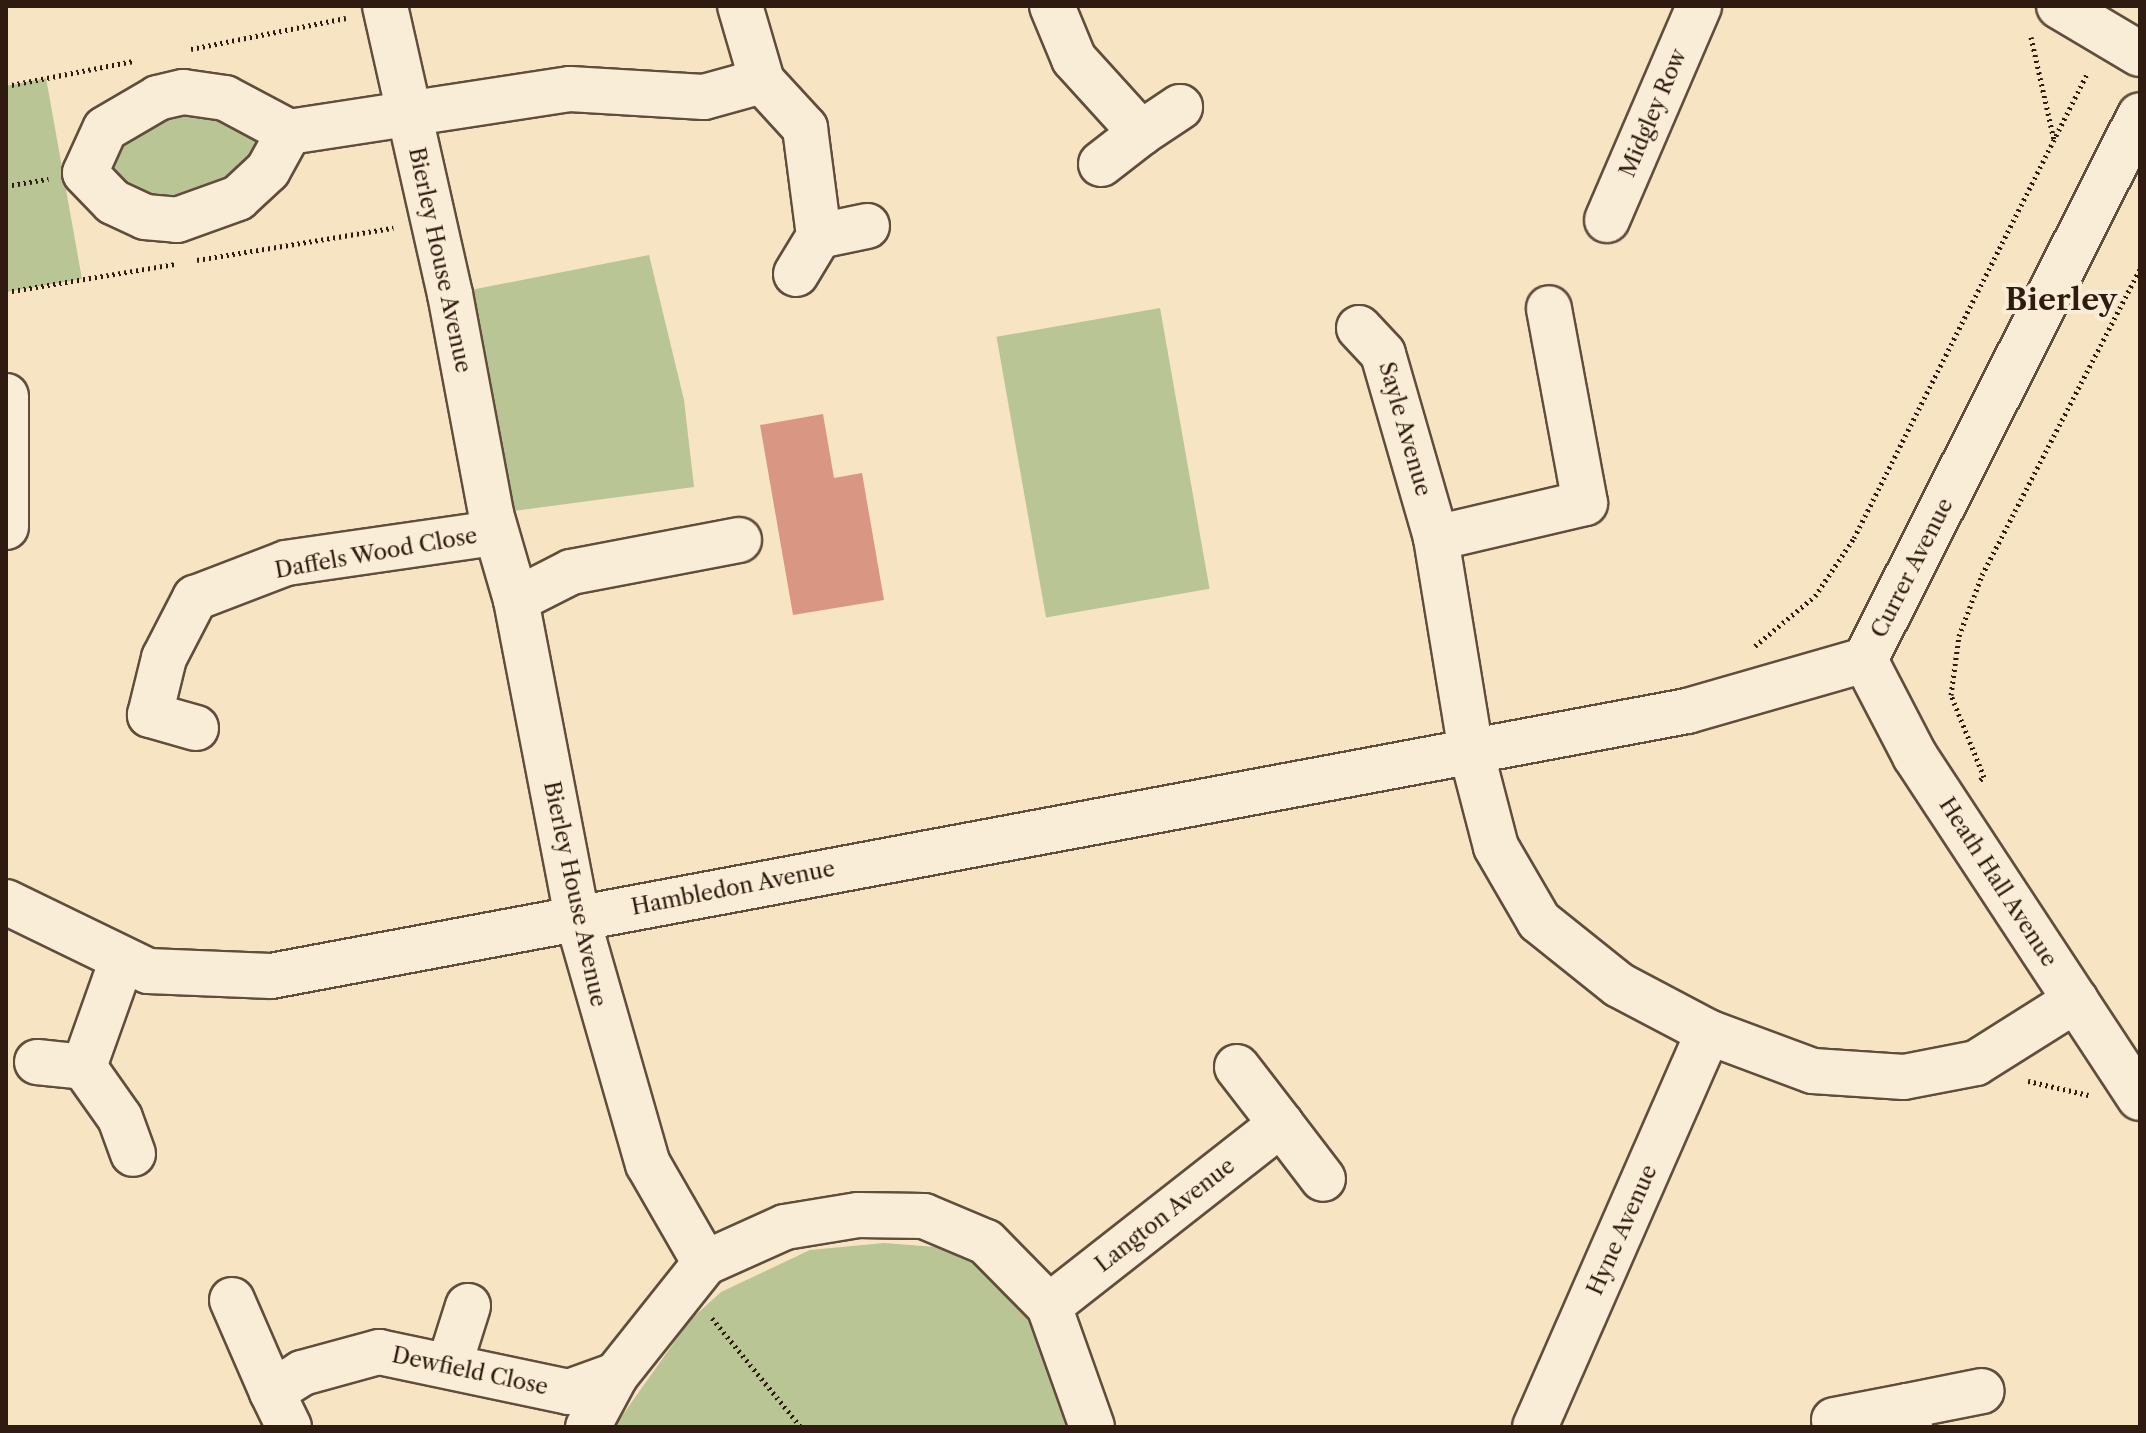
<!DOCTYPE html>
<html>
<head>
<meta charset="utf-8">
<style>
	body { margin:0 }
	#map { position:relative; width:2146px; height:1433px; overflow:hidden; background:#f7e4c2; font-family:"Libre Caslon Text",serif }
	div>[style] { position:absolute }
	.green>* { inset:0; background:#b9c595; transform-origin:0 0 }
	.building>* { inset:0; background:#d99783 }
	.path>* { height:5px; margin-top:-2.5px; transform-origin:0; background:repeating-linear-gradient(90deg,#2f1b0f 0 2px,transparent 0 6px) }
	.roads { filter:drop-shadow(2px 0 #614d3c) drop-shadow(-2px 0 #614d3c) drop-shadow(0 2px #614d3c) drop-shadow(0 -2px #614d3c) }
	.minor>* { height:44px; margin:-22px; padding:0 22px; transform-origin:22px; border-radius:22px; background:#faedd7 }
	span { translate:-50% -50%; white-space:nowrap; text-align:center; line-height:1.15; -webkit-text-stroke:8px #faedd7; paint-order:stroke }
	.street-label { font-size:22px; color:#2f1b0f }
	.district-label { font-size:30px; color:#2f1b0f; font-weight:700 }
	.frame { position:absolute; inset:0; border:8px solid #2f1b0f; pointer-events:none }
</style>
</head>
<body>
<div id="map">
	<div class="green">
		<div style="clip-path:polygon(46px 78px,82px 279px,6px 292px,6px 86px)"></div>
		<div style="clip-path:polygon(158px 98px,273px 119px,268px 170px,145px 217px,91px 150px)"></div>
		<div style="clip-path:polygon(649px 255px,684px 400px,694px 487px,491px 514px,450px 294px)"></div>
		<div style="left:1160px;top:308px;width:285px;height:166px;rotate:80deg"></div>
		<div style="clip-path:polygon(884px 1243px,936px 1247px,973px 1261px,1024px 1304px,1064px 1400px,1067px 1427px,614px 1427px,690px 1320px,721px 1292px,810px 1250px)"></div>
	</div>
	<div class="building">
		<div style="clip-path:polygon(823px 414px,834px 478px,862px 473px,884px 600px,793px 615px,760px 425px)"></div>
	</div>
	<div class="path">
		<div style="left:2031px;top:37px;width:106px;rotate:77.4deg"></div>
		<div style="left:191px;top:49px;width:158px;rotate:-11.3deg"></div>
		<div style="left:6px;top:86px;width:130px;rotate:-11.1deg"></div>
		<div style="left:6px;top:186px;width:43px;rotate:-9.5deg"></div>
		<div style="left:197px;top:260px;width:199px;rotate:-9.3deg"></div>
		<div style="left:6px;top:292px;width:172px;rotate:-9.4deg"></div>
		<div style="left:1755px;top:646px;width:78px;rotate:-39.8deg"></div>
		<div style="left:1815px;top:596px;width:70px;rotate:-56.1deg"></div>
		<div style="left:1854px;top:538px;width:521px;rotate:-63.34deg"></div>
		<div style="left:1980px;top:780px;width:5px;rotate:-37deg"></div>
		<div style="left:1984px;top:777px;width:88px;rotate:-111.9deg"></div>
		<div style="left:1951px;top:695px;width:60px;rotate:-82.3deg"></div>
		<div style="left:1959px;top:636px;width:65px;rotate:-69.3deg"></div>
		<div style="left:1982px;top:575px;width:344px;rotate:-62.7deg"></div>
		<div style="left:2028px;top:1081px;width:62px;rotate:13.1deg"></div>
		<div style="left:712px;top:1318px;width:141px;rotate:50.8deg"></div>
	</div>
	<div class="roads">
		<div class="minor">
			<div style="left:385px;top:6px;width:295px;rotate:77.3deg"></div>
			<div style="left:450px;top:294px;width:224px;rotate:79.4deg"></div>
			<div style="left:491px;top:514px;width:90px;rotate:73.8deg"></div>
			<div style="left:516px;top:600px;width:323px;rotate:79.1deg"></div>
			<div style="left:577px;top:917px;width:257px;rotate:74deg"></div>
			<div style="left:648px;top:1164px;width:114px;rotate:60.1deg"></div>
			<div style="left:705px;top:1263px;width:88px;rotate:-24.2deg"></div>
			<div style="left:785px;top:1227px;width:74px;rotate:-9.3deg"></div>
			<div style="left:858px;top:1215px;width:66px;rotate:0.9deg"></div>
			<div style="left:924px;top:1216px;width:67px;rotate:22.8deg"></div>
			<div style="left:986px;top:1242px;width:90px;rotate:45.5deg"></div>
			<div style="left:1049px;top:1306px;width:128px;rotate:70.4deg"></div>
			<div style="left:1052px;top:6px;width:57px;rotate:67.5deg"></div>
			<div style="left:1074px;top:59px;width:100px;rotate:47.8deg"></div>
			<div style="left:1141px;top:133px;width:47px;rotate:-33.7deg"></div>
			<div style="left:2059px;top:6px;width:94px;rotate:30.7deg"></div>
			<div style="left:762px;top:81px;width:64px;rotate:47.5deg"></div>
			<div style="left:805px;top:128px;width:109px;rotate:82.6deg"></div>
			<div style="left:819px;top:236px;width:49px;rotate:-11.8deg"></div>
			<div style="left:289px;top:132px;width:72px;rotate:-152deg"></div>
			<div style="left:225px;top:98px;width:42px;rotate:-171.9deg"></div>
			<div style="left:183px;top:92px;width:26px;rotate:167deg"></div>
			<div style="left:158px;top:98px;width:61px;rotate:149.7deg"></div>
			<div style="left:105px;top:129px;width:48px;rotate:114.4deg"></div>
			<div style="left:85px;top:173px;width:40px;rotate:46deg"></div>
			<div style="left:113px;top:202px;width:35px;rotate:25deg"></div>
			<div style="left:145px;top:217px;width:32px;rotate:5deg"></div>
			<div style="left:177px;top:220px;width:65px;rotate:-19.8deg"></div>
			<div style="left:238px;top:198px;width:41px;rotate:-43deg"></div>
			<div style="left:268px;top:170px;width:43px;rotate:-61.1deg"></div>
			<div style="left:289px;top:132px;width:284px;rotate:-8.7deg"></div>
			<div style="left:570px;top:89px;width:134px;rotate:3.4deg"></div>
			<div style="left:704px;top:97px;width:60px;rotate:-15.4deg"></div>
			<div style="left:762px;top:81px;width:78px;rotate:-106.3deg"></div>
			<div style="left:1101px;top:164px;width:51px;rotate:-37.8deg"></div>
			<div style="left:1607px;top:220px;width:233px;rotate:-66.7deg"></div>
			<div style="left:796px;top:274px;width:44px;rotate:-58.8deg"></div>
			<div style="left:1359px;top:328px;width:35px;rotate:47deg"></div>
			<div style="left:1383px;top:354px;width:191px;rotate:73.9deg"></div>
			<div style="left:1436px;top:538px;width:216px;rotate:80.7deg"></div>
			<div style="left:1471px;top:751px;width:99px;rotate:75.4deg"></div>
			<div style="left:1496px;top:847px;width:86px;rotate:59.8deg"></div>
			<div style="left:1539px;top:921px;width:102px;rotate:38.7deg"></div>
			<div style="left:1619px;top:985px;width:101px;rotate:27.8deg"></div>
			<div style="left:1708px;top:1032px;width:112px;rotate:20.4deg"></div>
			<div style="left:1813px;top:1071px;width:91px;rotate:3.8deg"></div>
			<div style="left:1904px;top:1077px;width:73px;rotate:-11deg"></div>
			<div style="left:1976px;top:1063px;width:118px;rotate:-32.2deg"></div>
			<div style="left:6px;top:396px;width:131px;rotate:90deg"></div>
			<div style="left:1436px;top:538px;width:153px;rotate:-13.2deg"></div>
			<div style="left:1585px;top:503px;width:198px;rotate:-100.5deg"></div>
			<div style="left:516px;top:600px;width:62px;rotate:-27deg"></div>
			<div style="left:571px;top:572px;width:171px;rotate:-10.8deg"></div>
			<div style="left:1865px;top:660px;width:108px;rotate:62.5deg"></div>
			<div style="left:1915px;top:756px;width:409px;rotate:56.7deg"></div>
			<div style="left:196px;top:728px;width:48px;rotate:-164.2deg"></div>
			<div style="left:150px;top:715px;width:59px;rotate:-76.2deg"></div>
			<div style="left:164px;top:658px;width:68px;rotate:-62.7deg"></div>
			<div style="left:195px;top:598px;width:97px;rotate:-21deg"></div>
			<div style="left:286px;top:563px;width:211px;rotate:-8.2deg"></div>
			<div style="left:6px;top:902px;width:158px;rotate:25.9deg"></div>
			<div style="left:148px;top:971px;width:123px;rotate:2.3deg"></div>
			<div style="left:271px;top:976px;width:1441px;rotate:-10.6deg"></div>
			<div style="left:1687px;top:711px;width:185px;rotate:-16deg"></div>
			<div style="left:1865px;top:660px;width:610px;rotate:-63.23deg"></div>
			<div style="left:122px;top:960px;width:114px;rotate:109.6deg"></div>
			<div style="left:84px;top:1067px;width:62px;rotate:54.8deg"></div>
			<div style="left:120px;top:1118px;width:38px;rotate:70deg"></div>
			<div style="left:37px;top:1062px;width:47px;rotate:6.1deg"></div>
			<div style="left:1237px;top:1067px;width:72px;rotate:52.3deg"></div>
			<div style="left:232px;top:1300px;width:100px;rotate:66.5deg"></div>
			<div style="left:1049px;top:1306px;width:295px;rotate:-38.1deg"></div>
			<div style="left:1281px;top:1124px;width:69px;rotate:52.6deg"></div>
			<div style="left:449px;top:1366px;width:63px;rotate:-72.4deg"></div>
			<div style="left:1834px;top:1420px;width:74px;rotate:-10.9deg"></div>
			<div style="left:289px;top:1427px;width:39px;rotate:-116deg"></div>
			<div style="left:272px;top:1392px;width:36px;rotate:-32deg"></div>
			<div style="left:302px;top:1373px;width:80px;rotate:-15.3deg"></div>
			<div style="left:379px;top:1352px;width:194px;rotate:11.9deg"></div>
			<div style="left:569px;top:1392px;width:50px;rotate:-19.9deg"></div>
			<div style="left:588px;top:1427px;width:59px;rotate:-61.7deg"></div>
			<div style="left:616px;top:1375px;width:143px;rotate:-51.5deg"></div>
			<div style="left:1535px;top:1427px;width:431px;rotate:-66.3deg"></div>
			<div style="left:1910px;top:1427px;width:21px;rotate:-98deg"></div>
			<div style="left:1907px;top:1406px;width:76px;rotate:-11.3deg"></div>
		</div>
	</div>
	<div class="street-label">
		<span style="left:1653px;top:113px;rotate:-67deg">Midgley Row</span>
		<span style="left:440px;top:260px;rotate:78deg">Bierley House Avenue</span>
		<span style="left:1405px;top:429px;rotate:74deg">Sayle Avenue</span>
		<span style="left:376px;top:553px;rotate:-10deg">Daffels Wood Close</span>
		<span style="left:1912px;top:568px;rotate:-63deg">Currer Avenue</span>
		<span style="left:1998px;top:882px;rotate:57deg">Heath Hall Avenue</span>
		<span style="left:733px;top:888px;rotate:-11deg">Hambledon Avenue</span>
		<span style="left:575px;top:894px;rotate:78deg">Bierley House Avenue</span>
		<span style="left:1165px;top:1215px;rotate:-38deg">Langton Avenue</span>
		<span style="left:1622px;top:1230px;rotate:-66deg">Hyne Avenue</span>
		<span style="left:470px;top:1371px;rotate:12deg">Dewfield Close</span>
	</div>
	<div class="district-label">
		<span style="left:2061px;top:300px">Bierley</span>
	</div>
	<div class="frame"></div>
</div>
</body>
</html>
